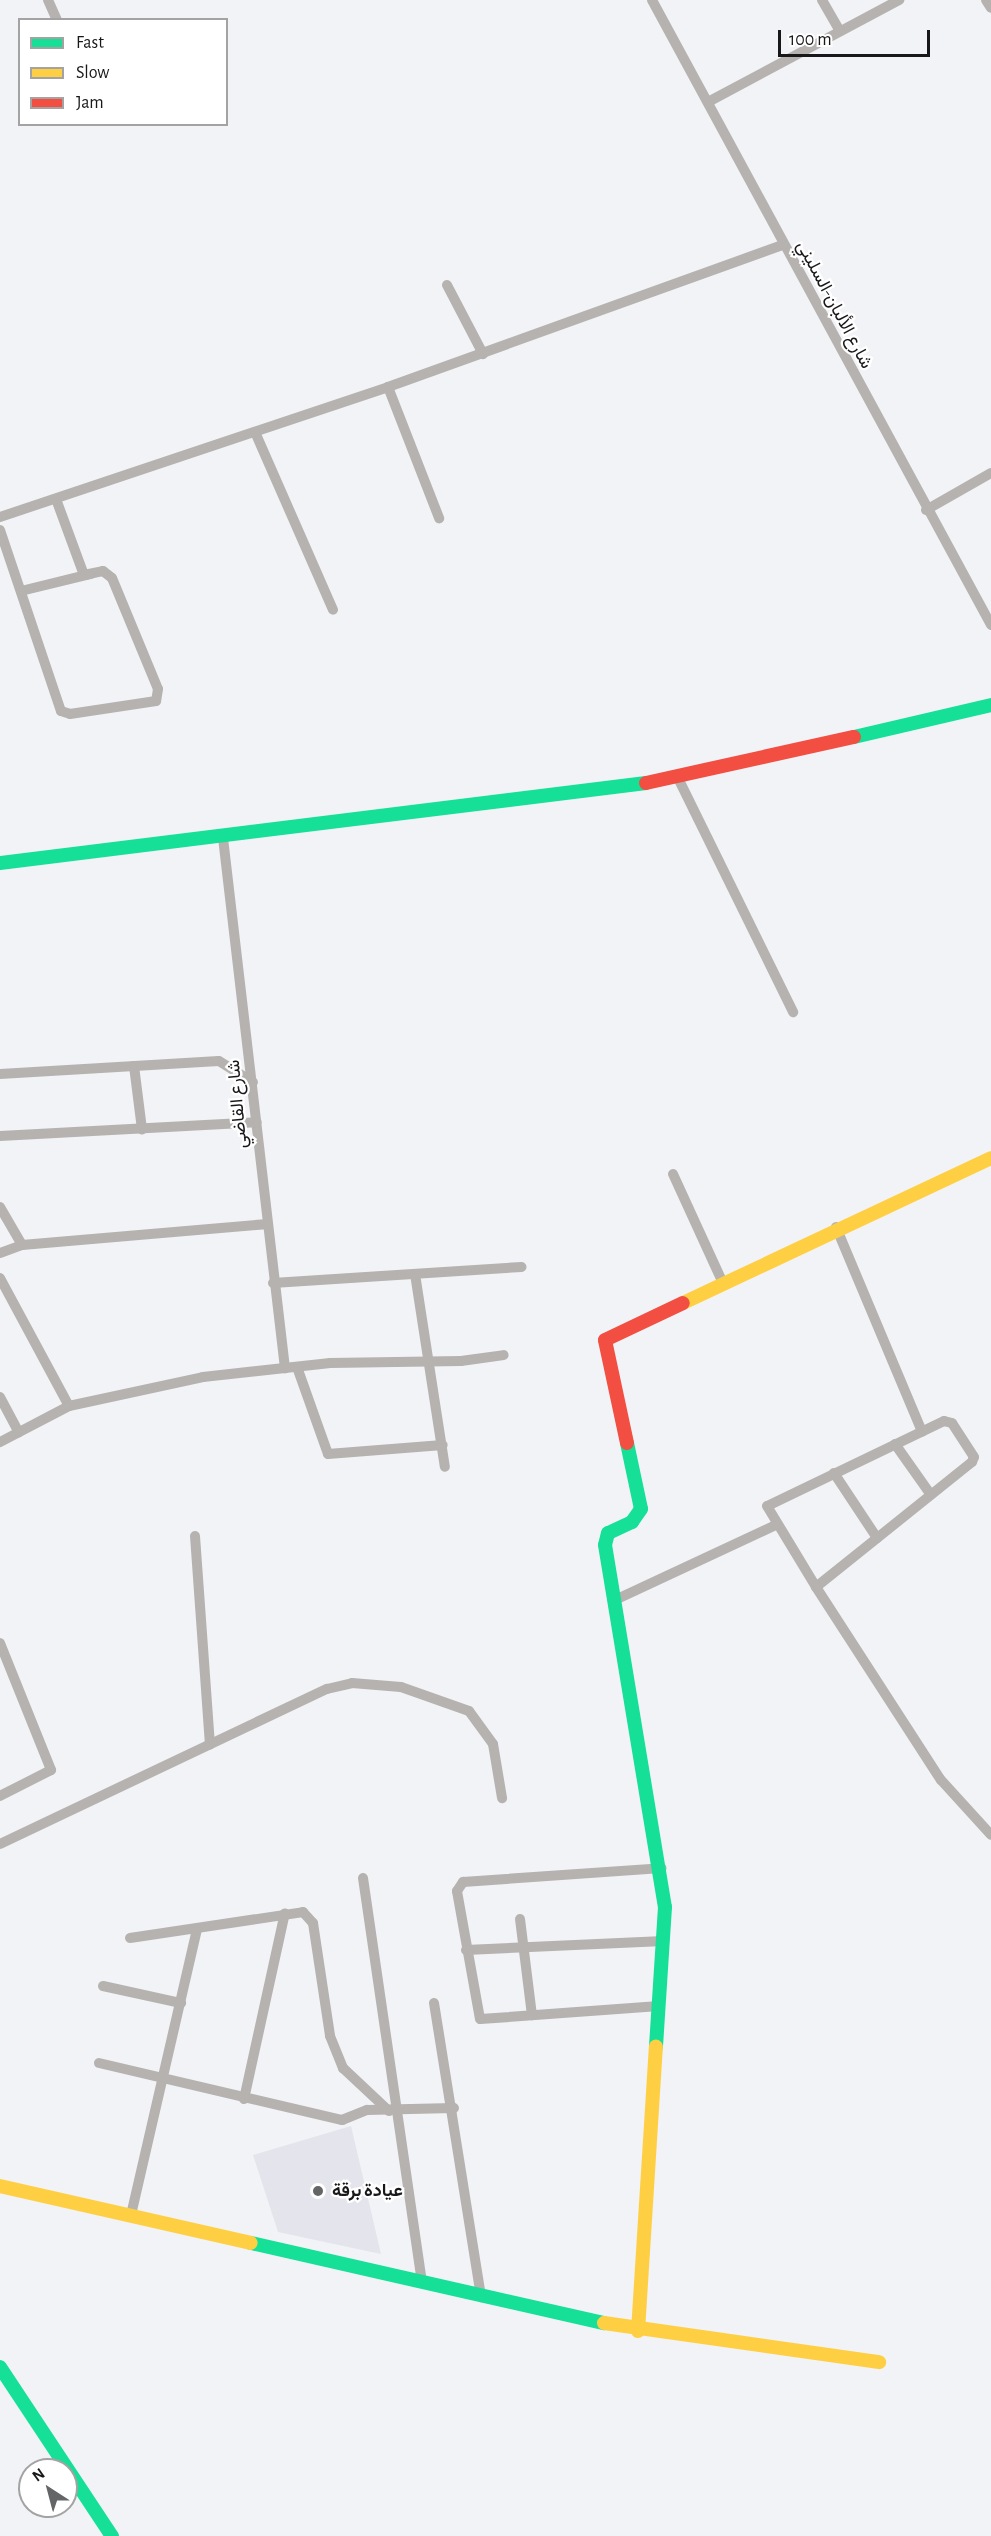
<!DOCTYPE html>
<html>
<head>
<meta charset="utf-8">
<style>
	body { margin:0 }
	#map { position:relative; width:991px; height:2536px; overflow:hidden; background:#f2f3f6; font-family:"Alegreya Sans",Vazirmatn,sans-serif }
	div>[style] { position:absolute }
	.built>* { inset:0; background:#e3e4ec }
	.street>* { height:10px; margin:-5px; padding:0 5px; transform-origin:5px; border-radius:5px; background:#b6b2af }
	.fast>* { height:14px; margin:-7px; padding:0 7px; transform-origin:7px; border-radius:7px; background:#16e098 }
	.slow>* { height:14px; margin:-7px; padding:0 7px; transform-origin:7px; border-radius:7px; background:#ffcf43 }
	.jam>* { height:14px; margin:-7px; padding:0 7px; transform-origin:7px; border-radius:7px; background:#f24e42 }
	.dots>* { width:16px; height:16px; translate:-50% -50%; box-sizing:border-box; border:3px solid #fff; border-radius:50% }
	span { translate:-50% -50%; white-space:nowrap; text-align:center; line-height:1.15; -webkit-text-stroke:4.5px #fff; paint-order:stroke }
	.street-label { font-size:18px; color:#18181a }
	.poi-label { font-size:18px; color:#18181a; font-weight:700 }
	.left { translate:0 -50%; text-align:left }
	.legend { position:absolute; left:18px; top:18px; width:210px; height:108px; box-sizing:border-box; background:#fff; border:2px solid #a3a3a3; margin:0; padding:8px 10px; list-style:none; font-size:18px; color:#18181a }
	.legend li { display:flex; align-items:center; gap:12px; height:30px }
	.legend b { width:30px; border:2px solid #a3a3a3 }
	.north { position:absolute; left:18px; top:2458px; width:60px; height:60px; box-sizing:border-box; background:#fff; border:2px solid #a3a3a3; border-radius:50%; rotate:324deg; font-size:16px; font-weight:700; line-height:24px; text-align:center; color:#18181a }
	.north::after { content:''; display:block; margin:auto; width:21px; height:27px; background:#646567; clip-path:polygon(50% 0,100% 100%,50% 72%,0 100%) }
	.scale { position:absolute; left:778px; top:30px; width:152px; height:27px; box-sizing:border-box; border:3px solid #18181a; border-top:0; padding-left:8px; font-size:18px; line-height:21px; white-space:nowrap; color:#18181a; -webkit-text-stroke:4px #fff; paint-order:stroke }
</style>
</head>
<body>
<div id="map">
	<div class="built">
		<div style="clip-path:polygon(351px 2126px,381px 2254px,278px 2232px,253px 2155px)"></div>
	</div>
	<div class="street">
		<div style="left:48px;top:0;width:22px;rotate:66deg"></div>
		<div style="left:652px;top:0;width:711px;rotate:61.52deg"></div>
		<div style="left:822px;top:0;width:36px;rotate:60deg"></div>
		<div style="left:986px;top:0;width:9px;rotate:58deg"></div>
		<div style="left:708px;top:102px;width:217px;rotate:-28.1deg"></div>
		<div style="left:447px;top:285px;width:78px;rotate:62.4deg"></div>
		<div style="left:388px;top:387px;width:141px;rotate:68.7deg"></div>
		<div style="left:255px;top:432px;width:194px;rotate:66.3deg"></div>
		<div style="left:56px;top:499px;width:81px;rotate:69.8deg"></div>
		<div style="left:84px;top:575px;width:19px;rotate:-12deg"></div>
		<div style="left:103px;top:571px;width:11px;rotate:38deg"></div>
		<div style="left:112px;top:578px;width:120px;rotate:67.5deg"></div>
		<div style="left:158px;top:689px;width:12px;rotate:99deg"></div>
		<div style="left:926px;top:510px;width:75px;rotate:-29.6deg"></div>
		<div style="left:0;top:517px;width:409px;rotate:-18.5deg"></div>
		<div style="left:388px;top:387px;width:420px;rotate:-19.8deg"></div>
		<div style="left:0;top:530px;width:191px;rotate:71.4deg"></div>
		<div style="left:61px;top:711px;width:9px;rotate:18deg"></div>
		<div style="left:70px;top:714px;width:87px;rotate:-8.6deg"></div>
		<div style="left:21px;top:591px;width:72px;rotate:-13.7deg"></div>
		<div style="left:678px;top:778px;width:261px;rotate:63.8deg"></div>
		<div style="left:223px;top:838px;width:534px;rotate:83.33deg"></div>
		<div style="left:134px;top:1066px;width:64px;rotate:82.8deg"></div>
		<div style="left:0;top:1074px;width:219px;rotate:-3.4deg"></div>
		<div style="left:219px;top:1061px;width:40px;rotate:32deg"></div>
		<div style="left:0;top:1136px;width:257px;rotate:-3.1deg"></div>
		<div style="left:673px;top:1174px;width:118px;rotate:65.4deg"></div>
		<div style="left:0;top:1207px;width:44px;rotate:59.9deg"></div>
		<div style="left:836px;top:1227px;width:222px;rotate:67.2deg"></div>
		<div style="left:0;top:1253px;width:23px;rotate:-20deg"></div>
		<div style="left:22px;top:1245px;width:244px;rotate:-4.9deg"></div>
		<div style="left:415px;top:1274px;width:195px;rotate:81.2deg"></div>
		<div style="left:0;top:1278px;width:145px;rotate:61.7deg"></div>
		<div style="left:69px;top:1406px;width:78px;rotate:152.4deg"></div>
		<div style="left:273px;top:1283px;width:249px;rotate:-3.7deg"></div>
		<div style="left:297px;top:1367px;width:92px;rotate:70.4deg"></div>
		<div style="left:328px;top:1454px;width:115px;rotate:-4.5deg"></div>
		<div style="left:0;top:1397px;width:40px;rotate:62deg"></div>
		<div style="left:69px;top:1406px;width:137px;rotate:-12.2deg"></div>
		<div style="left:203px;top:1377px;width:128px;rotate:-6.3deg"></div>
		<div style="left:330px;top:1363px;width:131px;rotate:-0.9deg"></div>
		<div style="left:461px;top:1361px;width:43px;rotate:-7.9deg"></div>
		<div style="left:895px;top:1444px;width:62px;rotate:54.8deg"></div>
		<div style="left:834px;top:1473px;width:78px;rotate:56.5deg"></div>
		<div style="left:195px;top:1536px;width:209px;rotate:85.9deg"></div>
		<div style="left:816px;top:1587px;width:200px;rotate:-38.7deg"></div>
		<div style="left:972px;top:1462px;width:5px;rotate:-68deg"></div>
		<div style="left:974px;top:1457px;width:40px;rotate:-122.9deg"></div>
		<div style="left:952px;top:1423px;width:8px;rotate:-166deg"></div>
		<div style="left:944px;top:1421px;width:196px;rotate:154.3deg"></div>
		<div style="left:767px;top:1506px;width:95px;rotate:58.8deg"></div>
		<div style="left:816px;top:1587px;width:230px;rotate:57.1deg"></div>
		<div style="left:941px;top:1780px;width:74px;rotate:47.7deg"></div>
		<div style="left:615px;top:1600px;width:178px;rotate:-25deg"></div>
		<div style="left:0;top:1643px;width:137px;rotate:68.1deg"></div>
		<div style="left:51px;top:1770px;width:57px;rotate:153deg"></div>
		<div style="left:0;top:1844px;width:362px;rotate:-25.4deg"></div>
		<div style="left:327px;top:1689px;width:26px;rotate:-13deg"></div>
		<div style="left:352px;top:1683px;width:49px;rotate:4.7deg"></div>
		<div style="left:401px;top:1687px;width:72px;rotate:19.4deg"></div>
		<div style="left:469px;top:1711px;width:41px;rotate:54deg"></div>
		<div style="left:493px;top:1744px;width:55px;rotate:80.5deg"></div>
		<div style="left:363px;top:1878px;width:409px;rotate:81.7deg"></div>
		<div style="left:520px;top:1919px;width:97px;rotate:82.9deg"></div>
		<div style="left:130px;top:1938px;width:175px;rotate:-8.5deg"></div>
		<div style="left:303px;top:1912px;width:15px;rotate:48deg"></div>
		<div style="left:313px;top:1923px;width:114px;rotate:81.4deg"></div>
		<div style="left:330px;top:2036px;width:35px;rotate:68deg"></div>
		<div style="left:343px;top:2068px;width:63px;rotate:43.1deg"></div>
		<div style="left:466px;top:1950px;width:198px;rotate:-2.6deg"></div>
		<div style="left:103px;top:1986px;width:80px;rotate:12.3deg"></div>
		<div style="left:434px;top:2003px;width:298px;rotate:80.9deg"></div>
		<div style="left:659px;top:2006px;width:179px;rotate:175.8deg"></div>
		<div style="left:480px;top:2019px;width:130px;rotate:-100.2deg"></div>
		<div style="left:457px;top:1891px;width:11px;rotate:-56deg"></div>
		<div style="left:463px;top:1882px;width:199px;rotate:-4deg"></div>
		<div style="left:99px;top:2063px;width:250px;rotate:13.2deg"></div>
		<div style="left:342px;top:2120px;width:27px;rotate:-22deg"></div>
		<div style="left:367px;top:2110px;width:87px;rotate:-1.3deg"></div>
		<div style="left:244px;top:2099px;width:190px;rotate:-77.6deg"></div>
		<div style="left:131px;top:2215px;width:294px;rotate:-77deg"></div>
	</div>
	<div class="fast">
		<div style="left:854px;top:737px;width:141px;rotate:-13.1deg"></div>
		<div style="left:0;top:863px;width:651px;rotate:-7.06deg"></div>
		<div style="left:627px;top:1443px;width:67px;rotate:78deg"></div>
		<div style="left:641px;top:1509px;width:16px;rotate:125deg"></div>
		<div style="left:632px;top:1522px;width:26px;rotate:155deg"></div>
		<div style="left:608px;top:1533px;width:12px;rotate:104deg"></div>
		<div style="left:605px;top:1545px;width:367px;rotate:80.6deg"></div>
		<div style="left:665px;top:1907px;width:140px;rotate:93.7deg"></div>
		<div style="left:251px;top:2243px;width:362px;rotate:12.8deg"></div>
		<div style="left:0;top:2367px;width:203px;rotate:56.5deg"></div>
	</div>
	<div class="slow">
		<div style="left:683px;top:1303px;width:340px;rotate:-25.2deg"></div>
		<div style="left:0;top:2186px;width:257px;rotate:12.8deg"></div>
		<div style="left:604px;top:2323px;width:278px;rotate:8.1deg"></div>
		<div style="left:638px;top:2331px;width:285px;rotate:-86.4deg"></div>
	</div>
	<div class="jam">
		<div style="left:646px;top:783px;width:213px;rotate:-12.5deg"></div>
		<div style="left:627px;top:1443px;width:105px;rotate:-102.1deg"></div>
		<div style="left:605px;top:1340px;width:86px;rotate:-25.4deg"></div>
	</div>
	<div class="dots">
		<div style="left:318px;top:2191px;background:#646567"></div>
	</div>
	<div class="street-label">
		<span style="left:834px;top:305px;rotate:62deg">شارع الألبان-السليني</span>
		<span style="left:238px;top:1104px;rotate:-95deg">شارع القاضي</span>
	</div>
	<div class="poi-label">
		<span class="left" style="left:332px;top:2191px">عيادة برقة</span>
	</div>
	<ul class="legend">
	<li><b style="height:8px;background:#16e098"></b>Fast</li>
	<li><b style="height:8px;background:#ffcf43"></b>Slow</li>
	<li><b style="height:8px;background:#f24e42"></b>Jam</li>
	</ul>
	<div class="north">N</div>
	<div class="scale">100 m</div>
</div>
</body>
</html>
